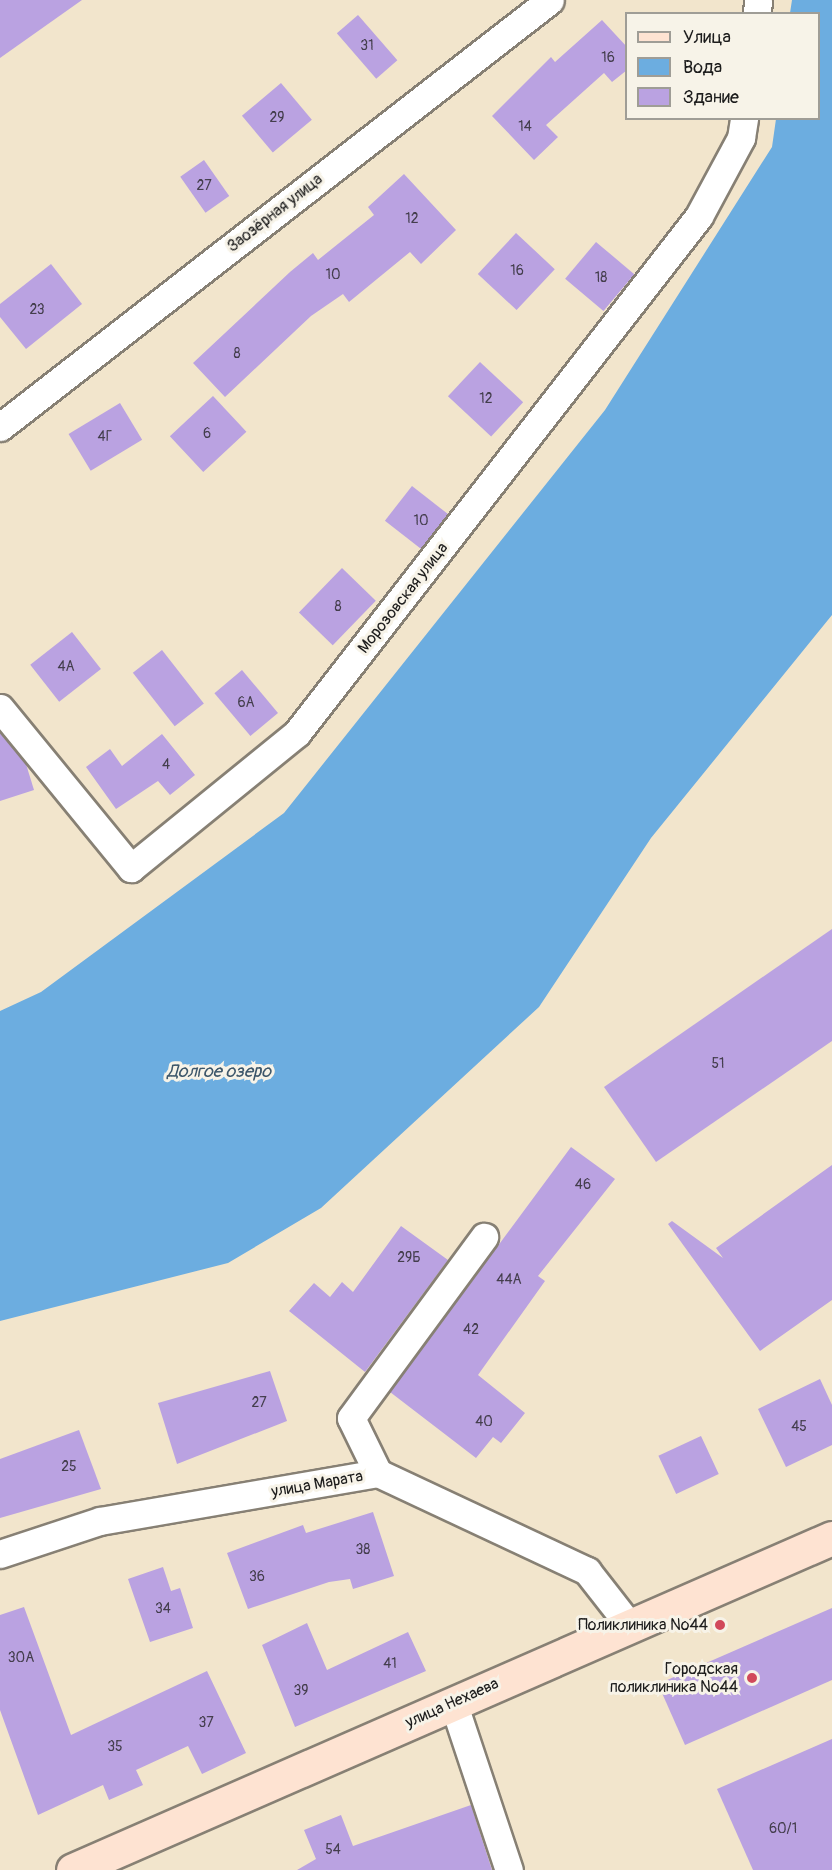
<!DOCTYPE html>
<html>
<head>
<meta charset="utf-8">
<style>
	body { margin:0 }
	#map { position:relative; width:832px; height:1870px; overflow:hidden; background:#f2e5cc; font-family:Pangolin,sans-serif }
	div>[style] { position:absolute }
	.water>* { inset:0; background:#6cade0 }
	.building>* { inset:0; background:#baa2e1; transform-origin:0 0 }
	.roads { filter:drop-shadow(2px 0 #878074) drop-shadow(-2px 0 #878074) drop-shadow(0 2px #878074) drop-shadow(0 -2px #878074) }
	.street>* { height:27px; margin:-13.5px; padding:0 13.5px; transform-origin:13.5px; border-radius:13.5px; background:#fff }
	.secondary>* { height:33px; margin:-16.5px; padding:0 16.5px; transform-origin:16.5px; border-radius:16.5px; background:#fee3d2 }
	.dots>* { width:16px; height:16px; translate:-50% -50%; box-sizing:border-box; border:3px solid #f7f3e8; border-radius:50% }
	span { translate:-50% -50%; white-space:nowrap; text-align:center; line-height:1.15; -webkit-text-stroke:6px #f7f3e8; paint-order:stroke }
	.number-label { font-size:14px; color:#443e4d }
	.number-label span { -webkit-text-stroke-width:0 }
	.street-label { font-size:16px; color:#1c1c1c }
	.poi-label { font-size:16px; color:#1c1c1c }
	.right { translate:-100% -50%; text-align:right }
	.water-label { font-size:18px; color:#3c566a; font-style:italic }
	.legend { position:absolute; left:625px; top:12px; width:195px; height:108px; box-sizing:border-box; background:#f7f3e8; border:2px solid #9f9d96; margin:0; padding:8px 10px; list-style:none; font-size:18px; color:#1c1c1c }
	.legend li { display:flex; align-items:center; gap:12px; height:30px }
	.legend b { width:30px; border:2px solid #9f9d96 }
</style>
</head>
<body>
<div id="map">
	<div class="water">
		<div style="clip-path:polygon(792px 0,832px 0,832px 615px,651px 838px,539px 1007px,321px 1208px,228px 1263px,0 1321px,0 1011px,41px 992px,284px 813px,605px 410px,772px 147px,776px 119px,818px 118px,818px 14px,790px 13px)"></div>
	</div>
	<div class="building">
		<div style="clip-path:polygon(0 0,82px 0,0 58px)"></div>
		<div style="left:358px;top:15px;width:60px;height:28px;rotate:49deg"></div>
		<div style="clip-path:polygon(602px 20px,627px 47px,627px 70px,612px 82px,604px 73px,546px 125px,558px 137px,534px 160px,492px 116px,551px 57px,555px 62px)"></div>
		<div style="left:281px;top:83px;width:48px;height:51px;rotate:50deg"></div>
		<div style="left:204px;top:160px;width:44px;height:29px;rotate:55deg"></div>
		<div style="clip-path:polygon(404px 174px,456px 230px,421px 264px,410px 252px,349px 302px,343px 294px,311px 316px,225px 397px,193px 363px,290px 272px,313px 253px,318px 260px,374px 215px,368px 207px)"></div>
		<div style="left:516px;top:233px;width:53px;height:56px;rotate:43deg"></div>
		<div style="left:596px;top:242px;width:50px;height:48px;rotate:40deg"></div>
		<div style="clip-path:polygon(51px 264px,82px 304px,26px 349px,0 317px,0 304px)"></div>
		<div style="left:480px;top:362px;width:59px;height:47px;rotate:43deg"></div>
		<div style="left:213px;top:396px;width:49px;height:59px;rotate:47deg"></div>
		<div style="left:120px;top:403px;width:43px;height:60px;rotate:59deg"></div>
		<div style="left:412px;top:486px;width:46px;height:44px;rotate:38deg"></div>
		<div style="left:342px;top:568px;width:47px;height:62px;rotate:44deg"></div>
		<div style="left:72px;top:632px;width:47px;height:53px;rotate:52deg"></div>
		<div style="left:162px;top:650px;width:68px;height:37px;rotate:52deg"></div>
		<div style="left:242px;top:670px;width:56px;height:36px;rotate:50deg"></div>
		<div style="clip-path:polygon(0 733px,26px 764px,34px 790px,0 801px)"></div>
		<div style="clip-path:polygon(162px 734px,195px 775px,170px 795px,158px 781px,116px 809px,86px 767px,110px 749px,122px 766px)"></div>
		<div style="clip-path:polygon(832px 929px,832px 1041px,656px 1162px,604px 1087px)"></div>
		<div style="clip-path:polygon(571px 1147px,615px 1179px,538px 1276px,545px 1281px,478px 1375px,525px 1413px,501px 1443px,493px 1437px,476px 1458px,390px 1392px)"></div>
		<div style="clip-path:polygon(832px 1165px,832px 1300px,760px 1351px,668px 1224px,672px 1221px,723px 1258px,716px 1248px)"></div>
		<div style="clip-path:polygon(401px 1226px,448px 1260px,365px 1372px,289px 1311px,314px 1283px,330px 1297px,342px 1282px,353px 1292px)"></div>
		<div style="clip-path:polygon(270px 1371px,287px 1421px,177px 1464px,158px 1403px)"></div>
		<div style="clip-path:polygon(820px 1379px,832px 1405px,832px 1445px,786px 1467px,758px 1409px)"></div>
		<div style="clip-path:polygon(79px 1430px,101px 1489px,0 1518px,0 1459px)"></div>
		<div style="left:701px;top:1436px;width:42px;height:47px;rotate:65deg"></div>
		<div style="clip-path:polygon(373px 1512px,394px 1576px,353px 1589px,350px 1579px,329px 1582px,248px 1609px,227px 1553px,303px 1525px,306px 1533px)"></div>
		<div style="clip-path:polygon(163px 1567px,171px 1591px,180px 1588px,193px 1628px,150px 1642px,128px 1579px)"></div>
		<div style="clip-path:polygon(24px 1607px,71px 1735px,207px 1671px,246px 1753px,202px 1774px,188px 1746px,136px 1770px,143px 1785px,109px 1800px,103px 1785px,38px 1815px,0 1710px,0 1615px)"></div>
		<div style="clip-path:polygon(832px 1608px,832px 1680px,685px 1745px,658px 1684px)"></div>
		<div style="clip-path:polygon(307px 1623px,327px 1670px,408px 1632px,426px 1671px,295px 1727px,262px 1645px)"></div>
		<div style="clip-path:polygon(832px 1739px,832px 1870px,753px 1870px,717px 1789px)"></div>
		<div style="clip-path:polygon(471px 1805px,492px 1870px,297px 1870px,316px 1859px,304px 1830px,341px 1815px,353px 1846px)"></div>
	</div>
	<div class="roads">
		<div class="street">
			<div style="left:757px;top:14px;width:14px;rotate:-86deg"></div>
			<div style="left:0;top:427px;width:696px;rotate:-37.82deg"></div>
			<div style="left:0;top:708px;width:207px;rotate:50.7deg"></div>
			<div style="left:131px;top:868px;width:214px;rotate:-39.1deg"></div>
			<div style="left:297px;top:733px;width:655px;rotate:-52.13deg"></div>
			<div style="left:699px;top:216px;width:89px;rotate:-61.7deg"></div>
			<div style="left:741px;top:138px;width:20px;rotate:-81deg"></div>
			<div style="left:378px;top:1473px;width:61px;rotate:-116.1deg"></div>
			<div style="left:351px;top:1418px;width:225px;rotate:-53.7deg"></div>
			<div style="left:0;top:1554px;width:105px;rotate:-18.3deg"></div>
			<div style="left:100px;top:1521px;width:282px;rotate:-9.8deg"></div>
			<div style="left:378px;top:1473px;width:231px;rotate:25.1deg"></div>
			<div style="left:587px;top:1571px;width:70px;rotate:52deg"></div>
			<div style="left:453px;top:1702px;width:177px;rotate:71.6deg"></div>
		</div>
		<div class="secondary">
			<div style="left:73px;top:1870px;width:828px;rotate:-23.63deg"></div>
		</div>
	</div>
	<div class="dots">
		<div style="left:720px;top:1625px;background:#d1495b"></div>
		<div style="left:752px;top:1678px;background:#d1495b"></div>
	</div>
	<div class="number-label">
		<span style="left:367px;top:46px">31</span>
		<span style="left:608px;top:58px">16</span>
		<span style="left:277px;top:118px">29</span>
		<span style="left:525px;top:127px">14</span>
		<span style="left:204px;top:186px">27</span>
		<span style="left:412px;top:219px">12</span>
		<span style="left:517px;top:271px">16</span>
		<span style="left:333px;top:275px">10</span>
		<span style="left:601px;top:278px">18</span>
		<span style="left:37px;top:310px">23</span>
		<span style="left:237px;top:354px">8</span>
		<span style="left:486px;top:399px">12</span>
		<span style="left:207px;top:434px">6</span>
		<span style="left:105px;top:437px">4Г</span>
		<span style="left:421px;top:521px">10</span>
		<span style="left:338px;top:607px">8</span>
		<span style="left:66px;top:667px">4А</span>
		<span style="left:246px;top:703px">6А</span>
		<span style="left:166px;top:765px">4</span>
		<span style="left:718px;top:1064px">51</span>
		<span style="left:583px;top:1185px">46</span>
		<span style="left:409px;top:1258px">29Б</span>
		<span style="left:509px;top:1280px">44А</span>
		<span style="left:471px;top:1330px">42</span>
		<span style="left:259px;top:1403px">27</span>
		<span style="left:484px;top:1422px">40</span>
		<span style="left:799px;top:1427px">45</span>
		<span style="left:69px;top:1467px">25</span>
		<span style="left:363px;top:1550px">38</span>
		<span style="left:257px;top:1577px">36</span>
		<span style="left:163px;top:1609px">34</span>
		<span style="left:21px;top:1658px">30А</span>
		<span style="left:390px;top:1664px">41</span>
		<span style="left:301px;top:1691px">39</span>
		<span style="left:206px;top:1723px">37</span>
		<span style="left:115px;top:1747px">35</span>
		<span style="left:783px;top:1829px">60/1</span>
		<span style="left:333px;top:1850px">54</span>
	</div>
	<div class="street-label">
		<span style="left:275px;top:213px;rotate:-38deg">Заозёрная улица</span>
		<span style="left:403px;top:598px;rotate:-52deg">Морозовская улица</span>
		<span style="left:317px;top:1484px;rotate:-10deg">улица Марата</span>
		<span style="left:452px;top:1703px;rotate:-24deg">улица Нехаева</span>
	</div>
	<div class="poi-label">
		<span class="right" style="left:708px;top:1625px">Поликлиника №44</span>
		<span class="right" style="left:738px;top:1678px">Городская<br>поликлиника №44</span>
	</div>
	<div class="water-label">
		<span style="left:219px;top:1072px">Долгое озеро</span>
	</div>
	<ul class="legend">
	<li><b style="height:8px;background:#fee3d2"></b>Улица</li>
	<li><b style="height:16px;background:#6cade0"></b>Вода</li>
	<li><b style="height:16px;background:#baa2e1"></b>Здание</li>
	</ul>
</div>
</body>
</html>
